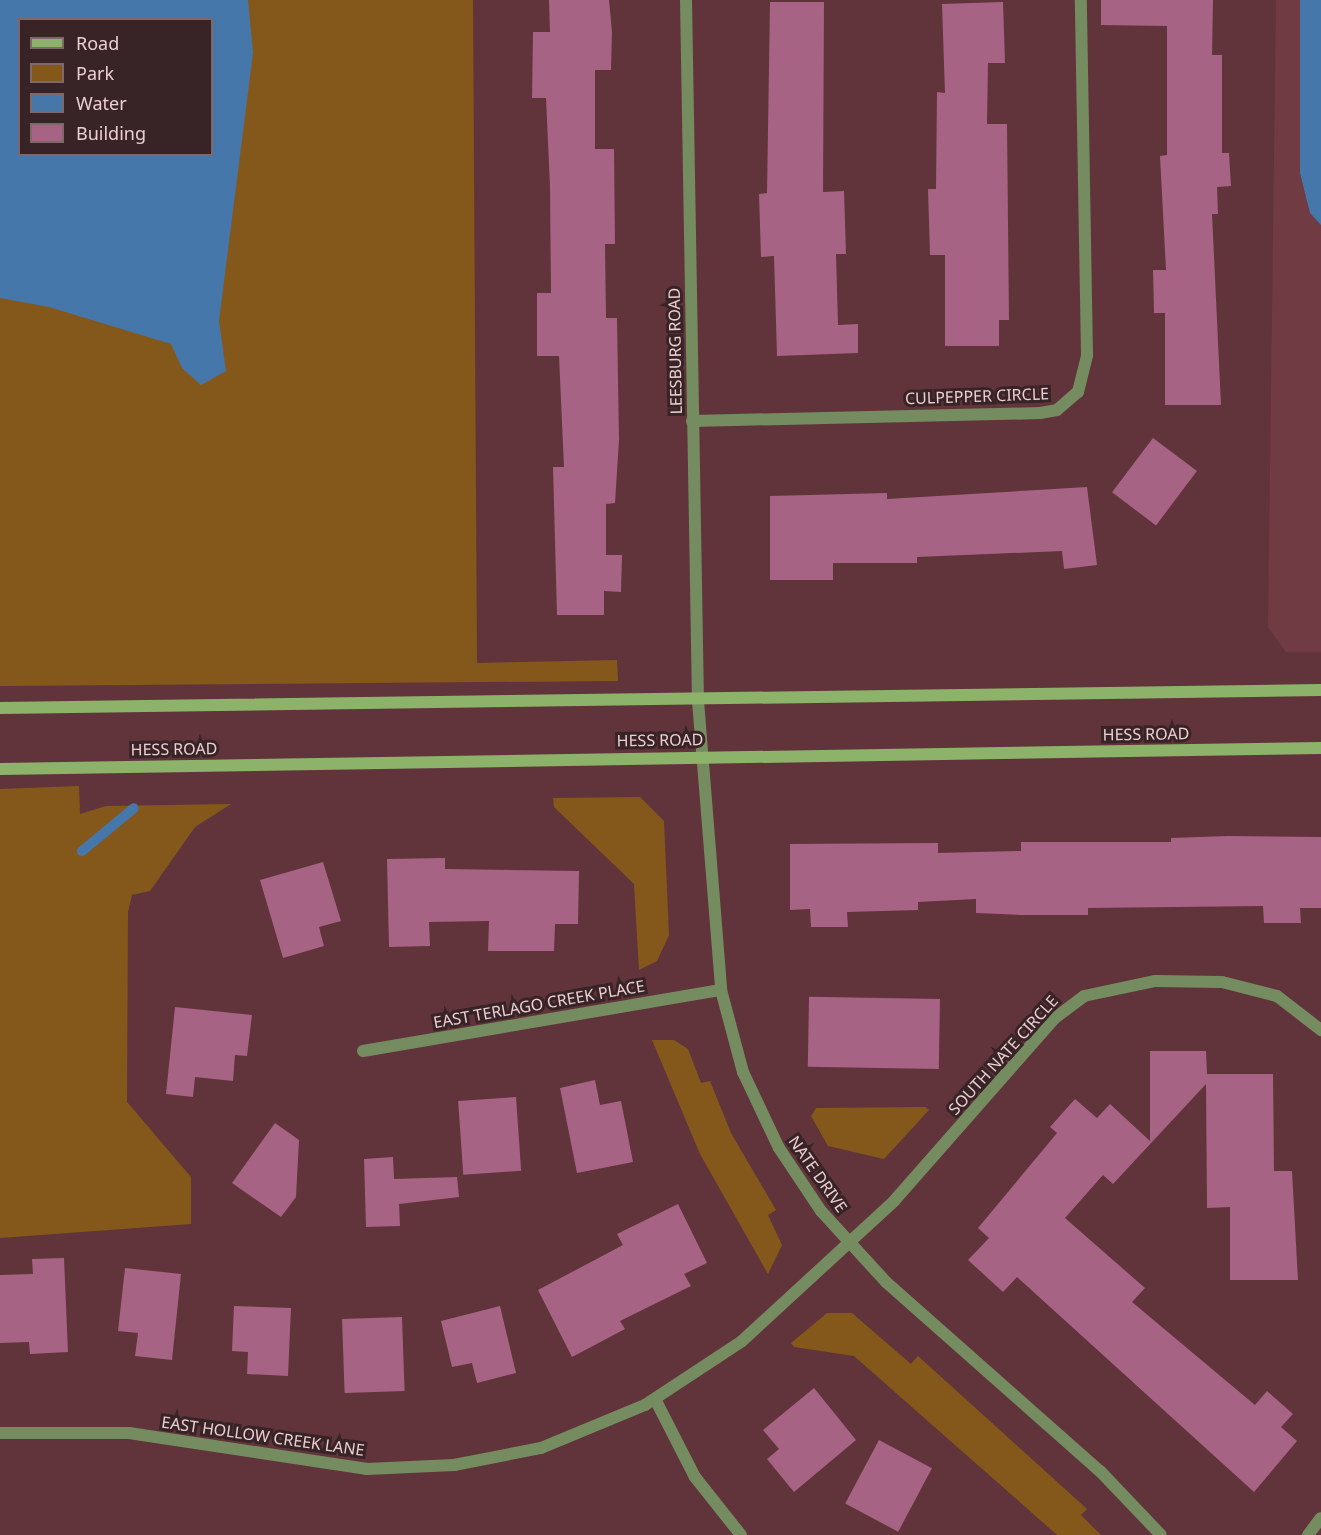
<!DOCTYPE html>
<html>
<head>
<meta charset="utf-8">
<style>
	body { margin:0 }
	#map { position:relative; width:1321px; height:1535px; overflow:hidden; background:#61343b; font-family:"Noto Sans",sans-serif }
	div>[style] { position:absolute }
	.built>* { inset:0; background:#703b43 }
	.green>* { inset:0; background:#84581a }
	.water>* { inset:0; background:#4677ab }
	.stream>* { height:10px; margin:-5px; padding:0 5px; transform-origin:5px; border-radius:5px; background:#4677ab }
	.building>* { inset:0; background:#a76383; transform-origin:0 0 }
	.minor>* { height:12px; margin:-6px; padding:0 6px; transform-origin:6px; border-radius:6px; background:#748c5f }
	.tertiary>* { height:12px; margin:-6px; padding:0 6px; transform-origin:6px; border-radius:6px; background:#748c5f }
	.secondary>* { height:12px; margin:-6px; padding:0 6px; transform-origin:6px; border-radius:6px; background:#8db36b }
	span { translate:-50% -50%; white-space:nowrap; text-align:center; line-height:1.15; -webkit-text-stroke:6px #382326; paint-order:stroke }
	.street-label { font-size:16px; color:#ebcfd1 }
	.legend { position:absolute; left:18px; top:18px; width:195px; height:138px; box-sizing:border-box; background:#382326; border:2px solid #80686a; margin:0; padding:8px 10px; list-style:none; font-size:18px; color:#ebcfd1 }
	.legend li { display:flex; align-items:center; gap:12px; height:30px }
	.legend b { width:30px; border:2px solid #80686a }
</style>
</head>
<body>
<div id="map">
	<div class="built">
		<div style="clip-path:polygon(1276px 0,1321px 0,1321px 652px,1286px 652px,1268px 627px)"></div>
	</div>
	<div class="green">
		<div style="clip-path:polygon(evenodd,0 0,473px 0,477px 663px,617px 660px,618px 681px,0 686px,0 0,20px 20px,212px 20px,212px 154px,20px 154px,20px 20px)"></div>
		<div style="clip-path:polygon(79px 786px,80px 814px,106px 806px,231px 804px,195px 827px,150px 891px,132px 895px,128px 912px,127px 1102px,191px 1177px,191px 1224px,0 1238px,0 789px)"></div>
		<div style="clip-path:polygon(640px 797px,664px 821px,669px 935px,657px 961px,639px 970px,634px 884px,554px 807px,553px 798px)"></div>
		<div style="clip-path:polygon(652px 1040px,674px 1040px,688px 1049px,701px 1083px,710px 1081px,731px 1133px,776px 1210px,768px 1215px,782px 1245px,768px 1274px,700px 1154px)"></div>
		<div style="clip-path:polygon(925px 1107px,929px 1110px,884px 1159px,828px 1146px,811px 1116px,816px 1108px)"></div>
		<div style="clip-path:polygon(827px 1313px,852px 1313px,911px 1364px,918px 1356px,1087px 1509px,1081px 1515px,1101px 1535px,1057px 1535px,854px 1356px,794px 1347px,791px 1343px)"></div>
	</div>
	<div class="water">
		<div style="clip-path:polygon(evenodd,0 0,248px 0,253px 53px,219px 321px,226px 371px,201px 385px,182px 368px,171px 344px,49px 307px,0 298px,0 0,20px 20px,212px 20px,212px 154px,20px 154px,20px 20px)"></div>
		<div style="clip-path:polygon(1300px 0,1321px 0,1321px 225px,1310px 213px,1300px 173px)"></div>
	</div>
	<div class="stream">
		<div style="left:82px;top:851px;width:67px;rotate:-39.6deg"></div>
	</div>
	<div class="building">
		<div style="clip-path:polygon(549px 0,609px 0,612px 32px,611px 70px,595px 70px,595px 149px,614px 149px,615px 244px,605px 244px,606px 318px,617px 318px,619px 440px,615px 503px,606px 504px,606px 555px,622px 555px,621px 592px,604px 591px,604px 615px,557px 615px,553px 467px,564px 467px,559px 356px,537px 356px,537px 293px,551px 293px,550px 187px,546px 98px,532px 98px,533px 32px,550px 32px)"></div>
		<div style="clip-path:polygon(1101px 0,1213px 0,1212px 55px,1222px 55px,1222px 153px,1229px 153px,1231px 186px,1217px 187px,1218px 214px,1212px 214px,1221px 405px,1165px 405px,1165px 313px,1154px 313px,1153px 270px,1166px 270px,1160px 156px,1167px 155px,1167px 26px,1101px 25px)"></div>
		<div style="clip-path:polygon(770px 2px,824px 2px,823px 192px,844px 191px,846px 254px,836px 254px,838px 325px,858px 324px,858px 353px,777px 356px,774px 256px,761px 257px,759px 194px,767px 193px)"></div>
		<div style="clip-path:polygon(1003px 2px,1005px 63px,988px 63px,987px 124px,1007px 124px,1009px 320px,999px 320px,999px 346px,945px 346px,945px 255px,930px 255px,928px 189px,936px 189px,937px 92px,945px 93px,942px 4px)"></div>
		<div style="left:1153px;top:438px;width:55px;height:68px;rotate:37deg"></div>
		<div style="clip-path:polygon(1087px 487px,1097px 565px,1064px 569px,1062px 551px,917px 557px,917px 563px,833px 563px,833px 580px,770px 580px,770px 496px,887px 493px,887px 499px)"></div>
		<div style="clip-path:polygon(1228px 836px,1321px 837px,1321px 908px,1300px 908px,1301px 923px,1264px 923px,1263px 906px,1088px 908px,1088px 915px,1021px 915px,976px 913px,976px 899px,918px 902px,918px 910px,847px 912px,848px 927px,811px 927px,810px 909px,790px 910px,790px 844px,938px 843px,938px 853px,1021px 851px,1021px 842px,1171px 842px,1171px 838px)"></div>
		<div style="clip-path:polygon(445px 858px,445px 869px,579px 871px,578px 924px,555px 924px,554px 951px,488px 951px,489px 921px,429px 922px,430px 946px,389px 947px,387px 859px)"></div>
		<div style="clip-path:polygon(323px 862px,341px 921px,319px 927px,324px 946px,283px 958px,260px 880px)"></div>
		<div style="left:940px;top:999px;width:70px;height:131px;rotate:91deg"></div>
		<div style="clip-path:polygon(175px 1007px,252px 1015px,247px 1056px,235px 1055px,233px 1081px,195px 1077px,193px 1097px,166px 1094px)"></div>
		<div style="clip-path:polygon(1150px 1051px,1206px 1051px,1207px 1074px,1273px 1074px,1274px 1171px,1292px 1171px,1298px 1280px,1230px 1280px,1230px 1207px,1207px 1208px,1206px 1084px,1113px 1184px,1103px 1175px,1065px 1218px,1145px 1288px,1132px 1302px,1255px 1405px,1267px 1391px,1293px 1414px,1281px 1427px,1297px 1441px,1254px 1492px,1017px 1277px,1003px 1292px,968px 1260px,989px 1238px,978px 1228px,1057px 1133px,1050px 1127px,1075px 1099px,1097px 1118px,1110px 1104px,1150px 1141px)"></div>
		<div style="clip-path:polygon(595px 1080px,600px 1105px,621px 1101px,633px 1162px,577px 1173px,560px 1088px)"></div>
		<div style="left:516px;top:1097px;width:74px;height:58px;rotate:86deg"></div>
		<div style="clip-path:polygon(275px 1123px,299px 1140px,296px 1197px,281px 1217px,232px 1183px)"></div>
		<div style="clip-path:polygon(393px 1157px,394px 1179px,457px 1177px,459px 1197px,399px 1204px,400px 1226px,366px 1227px,364px 1159px)"></div>
		<div style="clip-path:polygon(678px 1204px,707px 1263px,684px 1274px,691px 1286px,620px 1321px,625px 1329px,572px 1357px,538px 1290px,623px 1245px,617px 1234px)"></div>
		<div style="clip-path:polygon(64px 1258px,68px 1352px,30px 1354px,29px 1342px,0 1343px,0 1275px,33px 1274px,32px 1259px)"></div>
		<div style="clip-path:polygon(125px 1268px,181px 1274px,172px 1360px,135px 1356px,138px 1333px,118px 1331px)"></div>
		<div style="clip-path:polygon(234px 1306px,291px 1308px,288px 1376px,247px 1374px,248px 1352px,232px 1351px)"></div>
		<div style="clip-path:polygon(500px 1306px,516px 1373px,477px 1383px,472px 1363px,452px 1367px,441px 1321px)"></div>
		<div style="left:402px;top:1317px;width:74px;height:60px;rotate:88deg"></div>
		<div style="clip-path:polygon(814px 1388px,856px 1440px,794px 1492px,767px 1459px,779px 1449px,763px 1430px)"></div>
		<div style="left:879px;top:1440px;width:60px;height:72px;rotate:28deg"></div>
	</div>
	<div class="minor">
		<div style="left:686px;top:0;width:701px;rotate:89.02deg"></div>
		<div style="left:692px;top:421px;width:348px;rotate:-1.3deg"></div>
		<div style="left:1040px;top:413px;width:17px;rotate:-10deg"></div>
		<div style="left:1057px;top:410px;width:28px;rotate:-41deg"></div>
		<div style="left:1078px;top:392px;width:38px;rotate:-76deg"></div>
		<div style="left:1087px;top:355px;width:355px;rotate:-91deg"></div>
		<div style="left:363px;top:1051px;width:363px;rotate:-9.7deg"></div>
		<div style="left:655px;top:1399px;width:88px;rotate:62.9deg"></div>
		<div style="left:695px;top:1477px;width:74px;rotate:51.6deg"></div>
		<div style="left:0;top:1433px;width:129px"></div>
		<div style="left:129px;top:1433px;width:241px;rotate:8.6deg"></div>
		<div style="left:367px;top:1469px;width:87px;rotate:-2.6deg"></div>
		<div style="left:454px;top:1465px;width:89px;rotate:-11.1deg"></div>
		<div style="left:541px;top:1448px;width:113px;rotate:-22.5deg"></div>
		<div style="left:645px;top:1405px;width:116px;rotate:-33.4deg"></div>
		<div style="left:742px;top:1341px;width:207px;rotate:-42.6deg"></div>
		<div style="left:894px;top:1201px;width:244px;rotate:-48.7deg"></div>
		<div style="left:1055px;top:1018px;width:36px;rotate:-37deg"></div>
		<div style="left:1084px;top:996px;width:73px;rotate:-11.9deg"></div>
		<div style="left:1155px;top:981px;width:67px;rotate:0.9deg"></div>
		<div style="left:1222px;top:982px;width:57px;rotate:14.3deg"></div>
		<div style="left:1277px;top:996px;width:56px;rotate:37.7deg"></div>
		<div style="left:1308px;top:1535px;width:21px;rotate:-53deg"></div>
	</div>
	<div class="tertiary">
		<div style="left:698px;top:701px;width:290px;rotate:85.4deg"></div>
		<div style="left:721px;top:990px;width:85px;rotate:75deg"></div>
		<div style="left:743px;top:1072px;width:84px;rotate:64.7deg"></div>
		<div style="left:779px;top:1148px;width:76px;rotate:56.3deg"></div>
		<div style="left:821px;top:1211px;width:96px;rotate:47.5deg"></div>
		<div style="left:886px;top:1282px;width:286px;rotate:41.5deg"></div>
		<div style="left:1100px;top:1471px;width:88px;rotate:46.4deg"></div>
	</div>
	<div class="secondary">
		<div style="left:0;top:708px;width:1321px;rotate:-0.78deg"></div>
		<div style="left:0;top:769px;width:1321px;rotate:-0.91deg"></div>
	</div>
	<div class="street-label">
		<span style="left:675px;top:351px;rotate:-91deg">LEESBURG ROAD</span>
		<span style="left:977px;top:396px;rotate:-2deg">CULPEPPER CIRCLE</span>
		<span style="left:1146px;top:734px;rotate:-1deg">HESS ROAD</span>
		<span style="left:660px;top:740px;rotate:-1deg">HESS ROAD</span>
		<span style="left:174px;top:749px;rotate:-1deg">HESS ROAD</span>
		<span style="left:539px;top:1004px;rotate:-10deg">EAST TERLAGO CREEK PLACE</span>
		<span style="left:1003px;top:1055px;rotate:-48deg">SOUTH NATE CIRCLE</span>
		<span style="left:818px;top:1174px;rotate:55deg">NATE DRIVE</span>
		<span style="left:263px;top:1436px;rotate:8deg">EAST HOLLOW CREEK LANE</span>
	</div>
	<ul class="legend">
	<li><b style="height:8px;background:#8db36b"></b>Road</li>
	<li><b style="height:16px;background:#84581a"></b>Park</li>
	<li><b style="height:16px;background:#4677ab"></b>Water</li>
	<li><b style="height:16px;background:#a76383"></b>Building</li>
	</ul>
</div>
</body>
</html>
